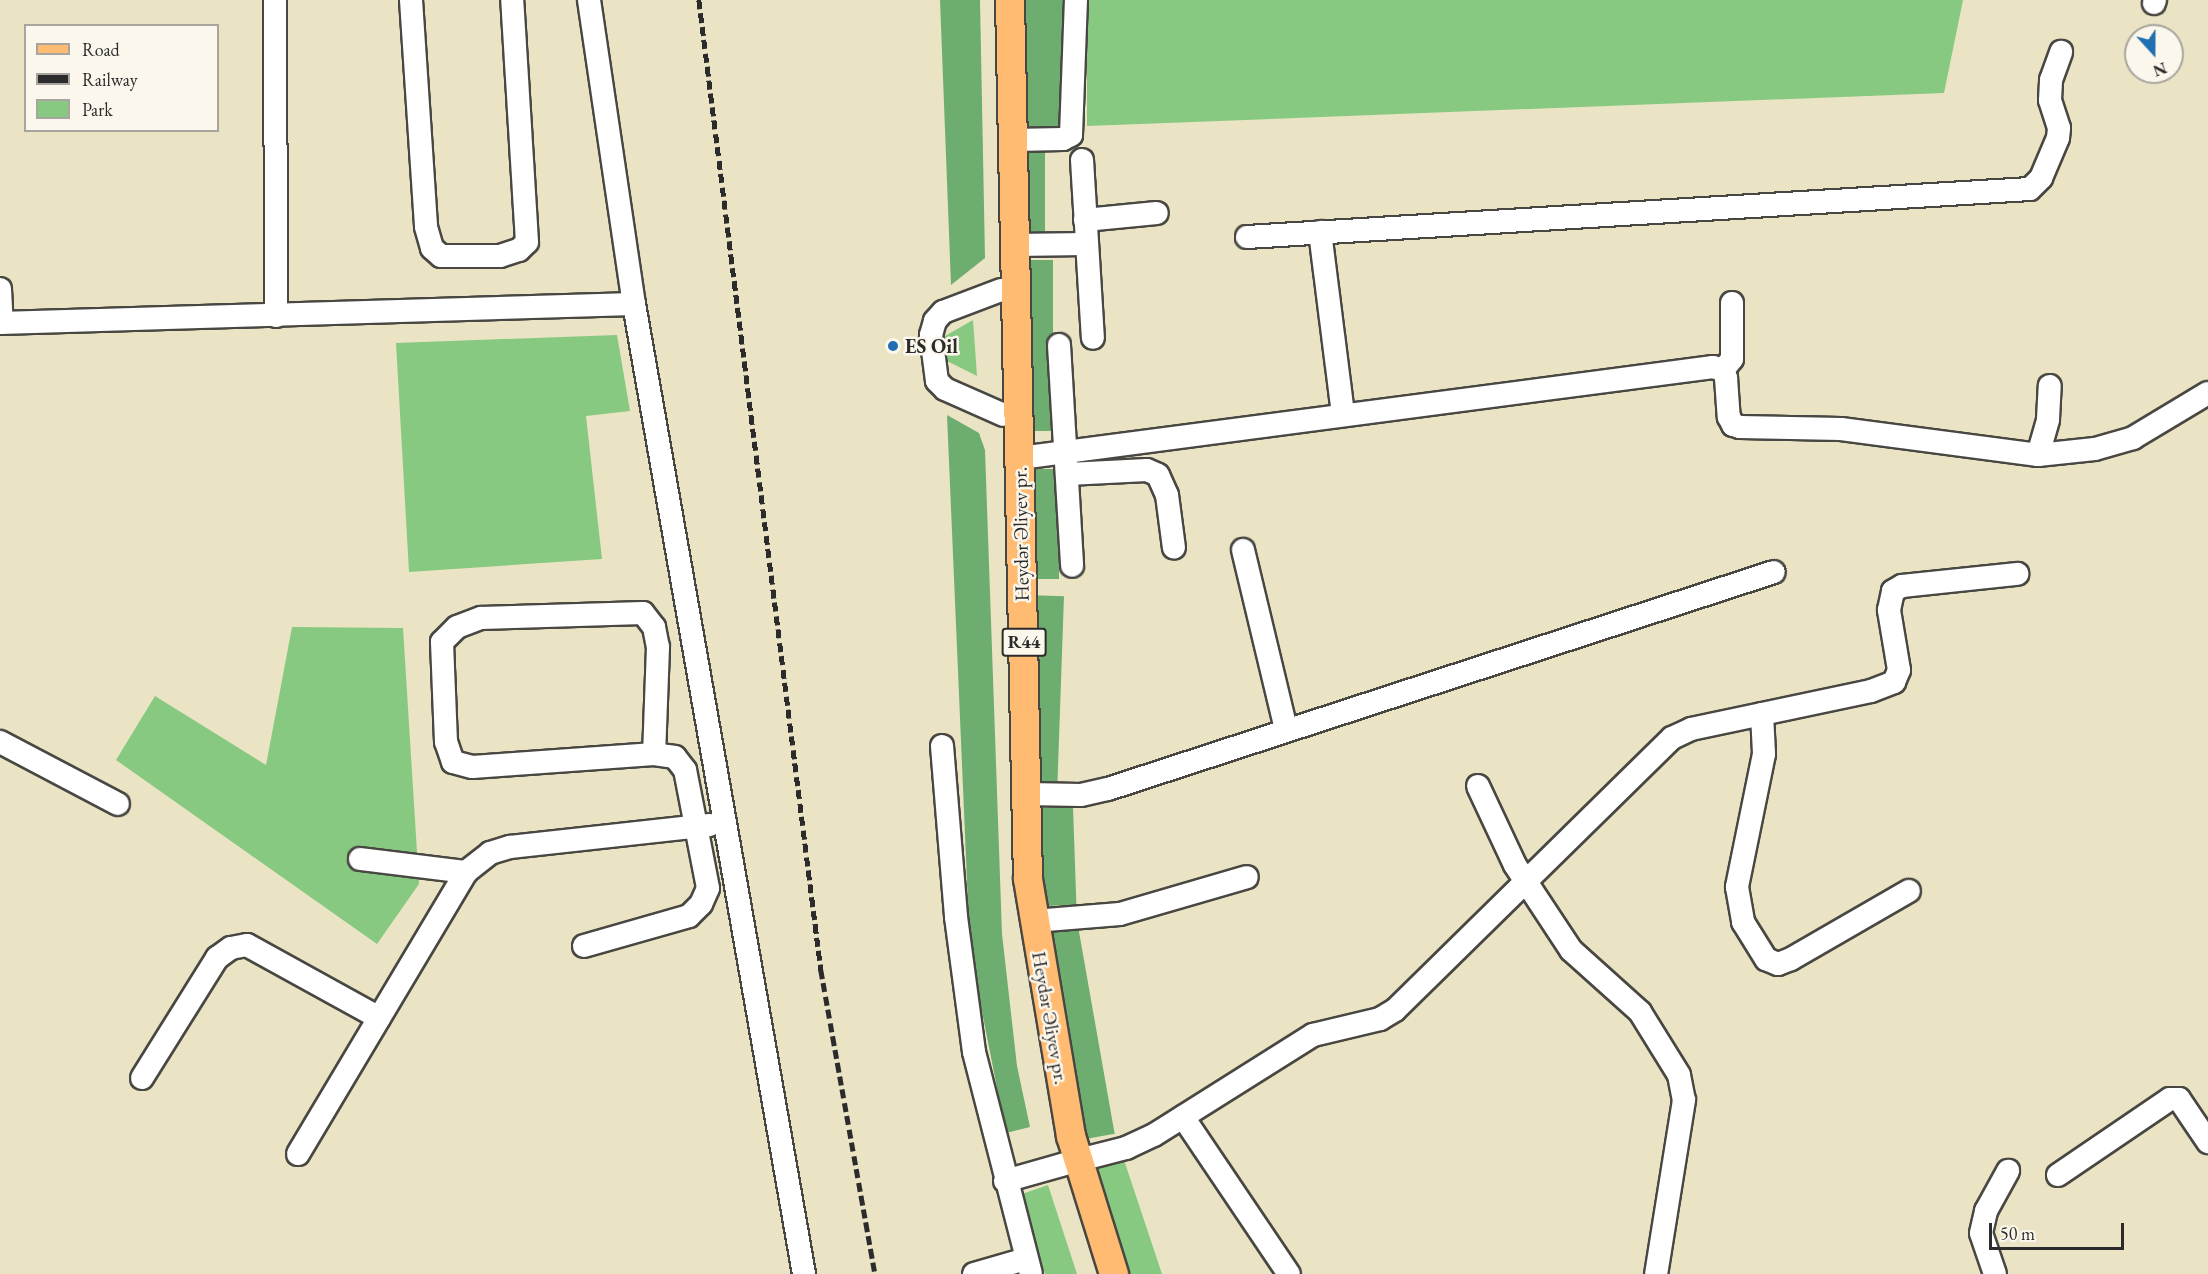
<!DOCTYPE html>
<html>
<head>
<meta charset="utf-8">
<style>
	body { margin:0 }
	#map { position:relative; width:2208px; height:1274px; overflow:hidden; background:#eae4c4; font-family:"EB Garamond",serif }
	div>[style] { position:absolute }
	.green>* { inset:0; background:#87c981 }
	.forest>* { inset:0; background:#6dad6f; transform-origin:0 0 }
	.roads { filter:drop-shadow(2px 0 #484742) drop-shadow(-2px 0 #484742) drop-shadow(0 2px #484742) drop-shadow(0 -2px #484742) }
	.minor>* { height:22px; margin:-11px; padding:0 11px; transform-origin:11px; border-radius:11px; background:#fff }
	.major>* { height:28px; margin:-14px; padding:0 14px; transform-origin:14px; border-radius:14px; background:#ffbb71 }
	.rail>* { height:4.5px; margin-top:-2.25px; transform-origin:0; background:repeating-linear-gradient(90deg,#2b2b2b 0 9px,transparent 0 13.5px) }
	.dots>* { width:16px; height:16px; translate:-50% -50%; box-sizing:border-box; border:3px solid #fbf7ec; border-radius:50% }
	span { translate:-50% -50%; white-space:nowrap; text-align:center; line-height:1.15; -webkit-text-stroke:5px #fbf7ec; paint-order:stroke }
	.shield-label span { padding:2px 4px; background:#fbf7ec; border:2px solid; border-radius:4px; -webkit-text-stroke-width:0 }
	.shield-label { font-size:18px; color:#2b2b2b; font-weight:700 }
	.poi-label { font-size:20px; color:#2b2b2b; font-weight:700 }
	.left { translate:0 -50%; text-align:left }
	.street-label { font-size:20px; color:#2b2b2b }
	.legend { position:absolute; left:24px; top:24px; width:195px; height:108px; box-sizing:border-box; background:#fbf7ec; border:2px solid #a8a59f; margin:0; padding:8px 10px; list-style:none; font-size:18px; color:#2b2b2b }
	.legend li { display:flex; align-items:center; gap:12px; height:30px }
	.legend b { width:30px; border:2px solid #a8a59f }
	.north { position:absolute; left:2124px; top:24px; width:60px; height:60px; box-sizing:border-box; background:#fbf7ec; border:2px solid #a8a59f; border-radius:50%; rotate:159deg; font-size:16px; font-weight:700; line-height:24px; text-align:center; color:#2b2b2b }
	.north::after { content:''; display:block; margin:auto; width:21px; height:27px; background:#1f6fb2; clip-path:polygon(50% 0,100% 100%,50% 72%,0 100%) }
	.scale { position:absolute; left:1989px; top:1223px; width:135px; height:27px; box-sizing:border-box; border:3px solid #2b2b2b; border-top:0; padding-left:8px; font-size:18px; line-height:21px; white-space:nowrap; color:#2b2b2b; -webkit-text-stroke:4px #fbf7ec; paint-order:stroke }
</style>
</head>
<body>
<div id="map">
	<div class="green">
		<div style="clip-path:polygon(1087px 0,1963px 0,1944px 93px,1087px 126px)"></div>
		<div style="clip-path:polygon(973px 320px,977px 376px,947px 361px,945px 336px)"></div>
		<div style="clip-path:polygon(617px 335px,630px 411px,586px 416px,602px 559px,409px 572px,396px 343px)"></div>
		<div style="clip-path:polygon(292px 627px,403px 628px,419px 884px,377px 944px,116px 760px,155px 696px,266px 765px)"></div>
		<div style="clip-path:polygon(1124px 1160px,1162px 1274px,1129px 1274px,1092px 1166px)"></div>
		<div style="clip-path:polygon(1048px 1185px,1077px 1274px,1045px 1274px,1022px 1194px)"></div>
	</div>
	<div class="forest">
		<div style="clip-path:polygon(940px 0,980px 0,985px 258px,951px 285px)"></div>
		<div style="left:1024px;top:0;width:43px;height:132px"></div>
		<div style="left:1024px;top:152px;width:21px;height:86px"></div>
		<div style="left:1023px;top:260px;width:30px;height:171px"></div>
		<div style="clip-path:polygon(947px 415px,979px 433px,985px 450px,1002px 934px,1017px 1066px,1030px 1127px,1006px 1133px,970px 951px)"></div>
		<div style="left:1023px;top:469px;width:36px;height:110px"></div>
		<div style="left:1026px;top:595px;width:38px;height:191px;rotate:2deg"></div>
		<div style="left:1073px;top:807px;width:98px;height:33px;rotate:88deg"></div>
		<div style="left:1078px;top:926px;width:211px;height:31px;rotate:80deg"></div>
	</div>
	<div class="roads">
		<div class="minor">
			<div style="left:275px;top:0;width:316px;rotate:89.8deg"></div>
			<div style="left:411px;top:0;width:227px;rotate:86.2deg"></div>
			<div style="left:426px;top:227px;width:22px;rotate:74deg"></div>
			<div style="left:432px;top:248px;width:12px;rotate:42deg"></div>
			<div style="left:441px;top:256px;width:59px"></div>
			<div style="left:500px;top:256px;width:20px;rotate:-18deg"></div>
			<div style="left:519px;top:250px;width:11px;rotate:-45deg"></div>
			<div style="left:527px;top:242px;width:242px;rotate:-93.5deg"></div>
			<div style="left:589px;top:0;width:307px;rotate:81.6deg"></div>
			<div style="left:634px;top:304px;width:985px;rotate:80.06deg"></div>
			<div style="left:2154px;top:3px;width:3px;rotate:-72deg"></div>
			<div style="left:1013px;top:140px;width:50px;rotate:-1.1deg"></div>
			<div style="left:1063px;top:139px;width:9px;rotate:-27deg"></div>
			<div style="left:1071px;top:135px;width:135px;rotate:-87.9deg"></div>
			<div style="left:1082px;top:160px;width:178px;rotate:86.5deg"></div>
			<div style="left:1085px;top:220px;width:72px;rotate:-5.6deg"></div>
			<div style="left:1320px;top:232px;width:184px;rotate:82.8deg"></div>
			<div style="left:1247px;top:237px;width:784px;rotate:-3.51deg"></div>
			<div style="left:2030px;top:189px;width:16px;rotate:-45deg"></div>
			<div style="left:2041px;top:178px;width:43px;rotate:-67deg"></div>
			<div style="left:2058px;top:138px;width:10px;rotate:-84deg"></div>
			<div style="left:2059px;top:128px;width:29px;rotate:-108deg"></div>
			<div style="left:2050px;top:100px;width:20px;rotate:-87deg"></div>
			<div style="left:2051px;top:80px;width:30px;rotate:-70deg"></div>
			<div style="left:1015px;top:245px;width:71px;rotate:-0.8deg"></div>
			<div style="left:0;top:289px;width:34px;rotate:87deg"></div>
			<div style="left:1001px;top:290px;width:62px;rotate:159.2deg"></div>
			<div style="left:943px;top:312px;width:12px;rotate:132deg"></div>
			<div style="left:935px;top:321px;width:15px;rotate:106deg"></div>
			<div style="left:931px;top:335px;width:46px;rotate:82.6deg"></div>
			<div style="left:937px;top:381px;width:11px;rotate:45deg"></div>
			<div style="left:945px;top:389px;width:64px;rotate:23.8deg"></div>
			<div style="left:0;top:323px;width:634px;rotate:-1.72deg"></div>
			<div style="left:1059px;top:345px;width:221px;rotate:86.6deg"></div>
			<div style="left:1723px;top:370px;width:14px;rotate:-51deg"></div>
			<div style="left:1732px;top:359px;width:56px;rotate:-90deg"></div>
			<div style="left:2038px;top:455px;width:37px;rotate:-74deg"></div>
			<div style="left:2048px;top:419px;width:33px;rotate:-87deg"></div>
			<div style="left:1020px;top:458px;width:699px;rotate:-7.48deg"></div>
			<div style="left:1713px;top:367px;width:10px;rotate:17deg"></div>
			<div style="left:1723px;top:370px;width:9px;rotate:69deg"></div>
			<div style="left:1726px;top:378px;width:39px;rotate:86deg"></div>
			<div style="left:1729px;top:417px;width:9px;rotate:63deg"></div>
			<div style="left:1733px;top:425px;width:7px;rotate:16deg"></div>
			<div style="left:1740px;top:427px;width:101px;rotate:1.1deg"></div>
			<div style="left:1841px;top:429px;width:199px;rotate:7.5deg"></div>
			<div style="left:2038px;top:455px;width:57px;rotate:-6deg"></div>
			<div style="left:2095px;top:449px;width:40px;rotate:-16deg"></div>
			<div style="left:2133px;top:438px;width:87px;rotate:-31deg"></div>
			<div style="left:1068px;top:474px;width:79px;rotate:-2.9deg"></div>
			<div style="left:1147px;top:470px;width:12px;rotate:24deg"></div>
			<div style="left:1158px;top:475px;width:22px;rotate:66deg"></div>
			<div style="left:1167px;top:495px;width:53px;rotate:82.5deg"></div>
			<div style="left:1243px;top:550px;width:184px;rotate:76.5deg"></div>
			<div style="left:1762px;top:714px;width:40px;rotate:87.1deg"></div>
			<div style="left:1764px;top:754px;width:136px;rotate:101.5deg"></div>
			<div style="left:1737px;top:887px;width:36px;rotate:80deg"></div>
			<div style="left:1743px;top:922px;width:44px;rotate:58.1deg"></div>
			<div style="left:1766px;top:959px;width:13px;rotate:23deg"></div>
			<div style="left:1778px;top:964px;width:14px;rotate:-21deg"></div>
			<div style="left:1791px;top:959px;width:136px;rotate:-30deg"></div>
			<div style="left:0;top:742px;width:133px;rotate:27.7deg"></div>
			<div style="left:942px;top:746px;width:172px;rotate:85.3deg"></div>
			<div style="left:956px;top:917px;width:136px;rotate:82.4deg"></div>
			<div style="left:974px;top:1052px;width:229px;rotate:75.6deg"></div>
			<div style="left:1478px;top:786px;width:87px;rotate:64.9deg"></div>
			<div style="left:1515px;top:865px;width:102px;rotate:56.6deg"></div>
			<div style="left:1571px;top:950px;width:93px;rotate:41.9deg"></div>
			<div style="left:1640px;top:1012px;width:74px;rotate:58.2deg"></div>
			<div style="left:1679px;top:1075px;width:25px;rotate:79deg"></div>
			<div style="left:1684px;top:1100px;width:176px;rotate:99.1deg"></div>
			<div style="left:1027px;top:794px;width:54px;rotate:1.1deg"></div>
			<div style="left:1081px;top:795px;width:28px;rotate:-13deg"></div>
			<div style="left:1108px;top:789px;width:700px;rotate:-18.05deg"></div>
			<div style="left:360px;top:859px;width:107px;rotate:7deg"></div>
			<div style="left:1034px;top:921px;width:86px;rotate:-4.7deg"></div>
			<div style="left:1120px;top:914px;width:132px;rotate:-16.2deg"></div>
			<div style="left:584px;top:946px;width:109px;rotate:-15.9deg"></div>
			<div style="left:689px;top:916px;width:17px;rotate:-45deg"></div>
			<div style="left:701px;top:904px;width:17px;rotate:-66deg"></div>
			<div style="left:708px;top:888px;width:120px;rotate:-101deg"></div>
			<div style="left:685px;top:770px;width:16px;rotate:-128deg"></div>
			<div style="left:675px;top:757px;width:21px;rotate:-172deg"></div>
			<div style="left:654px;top:754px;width:182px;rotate:175.9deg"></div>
			<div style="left:472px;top:767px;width:20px;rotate:-165deg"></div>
			<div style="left:453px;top:762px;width:21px;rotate:-109deg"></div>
			<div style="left:446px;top:742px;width:100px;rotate:-92.3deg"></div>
			<div style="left:442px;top:642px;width:21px;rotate:-45deg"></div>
			<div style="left:457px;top:627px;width:26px;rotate:-21deg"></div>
			<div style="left:481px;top:618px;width:162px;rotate:-1.8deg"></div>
			<div style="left:643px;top:613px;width:18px;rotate:52deg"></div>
			<div style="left:654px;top:627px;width:20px;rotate:79deg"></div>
			<div style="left:658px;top:647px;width:107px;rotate:92.1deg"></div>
			<div style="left:142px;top:1078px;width:142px;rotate:-58deg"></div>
			<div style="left:217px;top:958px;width:17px;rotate:-36deg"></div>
			<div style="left:231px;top:948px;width:16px;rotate:-11deg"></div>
			<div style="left:247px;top:945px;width:151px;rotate:28.9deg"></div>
			<div style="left:1183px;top:1117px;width:189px;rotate:56deg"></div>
			<div style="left:298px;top:1154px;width:328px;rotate:-59.2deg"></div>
			<div style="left:466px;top:872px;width:31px;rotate:-38deg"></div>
			<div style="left:490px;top:853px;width:21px;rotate:-17deg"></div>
			<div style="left:510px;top:847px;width:201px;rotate:-6.3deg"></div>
			<div style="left:1079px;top:1160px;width:49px;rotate:-14.3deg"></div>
			<div style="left:1126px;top:1148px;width:31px;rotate:-25deg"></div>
			<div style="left:1154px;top:1135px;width:188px;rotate:-32.2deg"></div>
			<div style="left:1313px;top:1035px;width:69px;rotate:-13.4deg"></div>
			<div style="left:1380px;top:1019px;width:17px;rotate:-31deg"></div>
			<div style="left:1395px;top:1010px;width:388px;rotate:-44.5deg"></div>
			<div style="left:1672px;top:738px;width:21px;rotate:-25deg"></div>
			<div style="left:1691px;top:729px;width:184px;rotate:-11.9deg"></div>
			<div style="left:1871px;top:691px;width:25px;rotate:-21deg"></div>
			<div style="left:1894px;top:682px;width:13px;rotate:-67deg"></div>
			<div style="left:1899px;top:670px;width:61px;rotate:-99.5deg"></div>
			<div style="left:1889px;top:610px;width:19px;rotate:-78deg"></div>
			<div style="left:1893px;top:591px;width:10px;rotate:-29deg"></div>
			<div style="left:1902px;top:586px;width:116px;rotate:-6deg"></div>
			<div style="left:2058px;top:1175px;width:135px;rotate:-34.2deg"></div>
			<div style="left:2170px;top:1099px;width:9px"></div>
			<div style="left:2179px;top:1099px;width:52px;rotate:56deg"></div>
			<div style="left:1005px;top:1181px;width:62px;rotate:-15.8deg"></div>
			<div style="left:974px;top:1274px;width:54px;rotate:-16.1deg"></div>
			<div style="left:1995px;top:1274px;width:43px;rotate:-108.9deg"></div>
			<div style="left:1981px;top:1233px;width:23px;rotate:-77deg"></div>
			<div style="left:1986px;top:1211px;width:46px;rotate:-61.2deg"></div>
		</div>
		<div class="major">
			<div style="left:1010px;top:0;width:879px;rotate:88.83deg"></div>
			<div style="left:1028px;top:879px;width:261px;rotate:80.5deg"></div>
			<div style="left:1071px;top:1136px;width:145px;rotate:72.7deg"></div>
		</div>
	</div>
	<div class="rail">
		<div style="left:699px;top:0;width:978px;rotate:82.83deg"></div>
		<div style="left:821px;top:970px;width:309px;rotate:79.9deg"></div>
	</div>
	<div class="dots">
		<div style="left:893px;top:346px;background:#1f6fb2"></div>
	</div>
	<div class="shield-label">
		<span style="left:1024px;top:642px">R44</span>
	</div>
	<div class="poi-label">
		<span class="left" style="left:905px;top:346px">ES Oil</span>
	</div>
	<div class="street-label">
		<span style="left:1021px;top:534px;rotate:-91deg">Heydər Əliyev pr.</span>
		<span style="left:1050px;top:1018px;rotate:80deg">Heydər Əliyev pr.</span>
	</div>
	<ul class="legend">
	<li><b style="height:8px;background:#ffbb71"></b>Road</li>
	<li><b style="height:8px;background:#2b2b2b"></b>Railway</li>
	<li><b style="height:16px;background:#87c981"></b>Park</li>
	</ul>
	<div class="north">N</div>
	<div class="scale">50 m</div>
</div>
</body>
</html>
